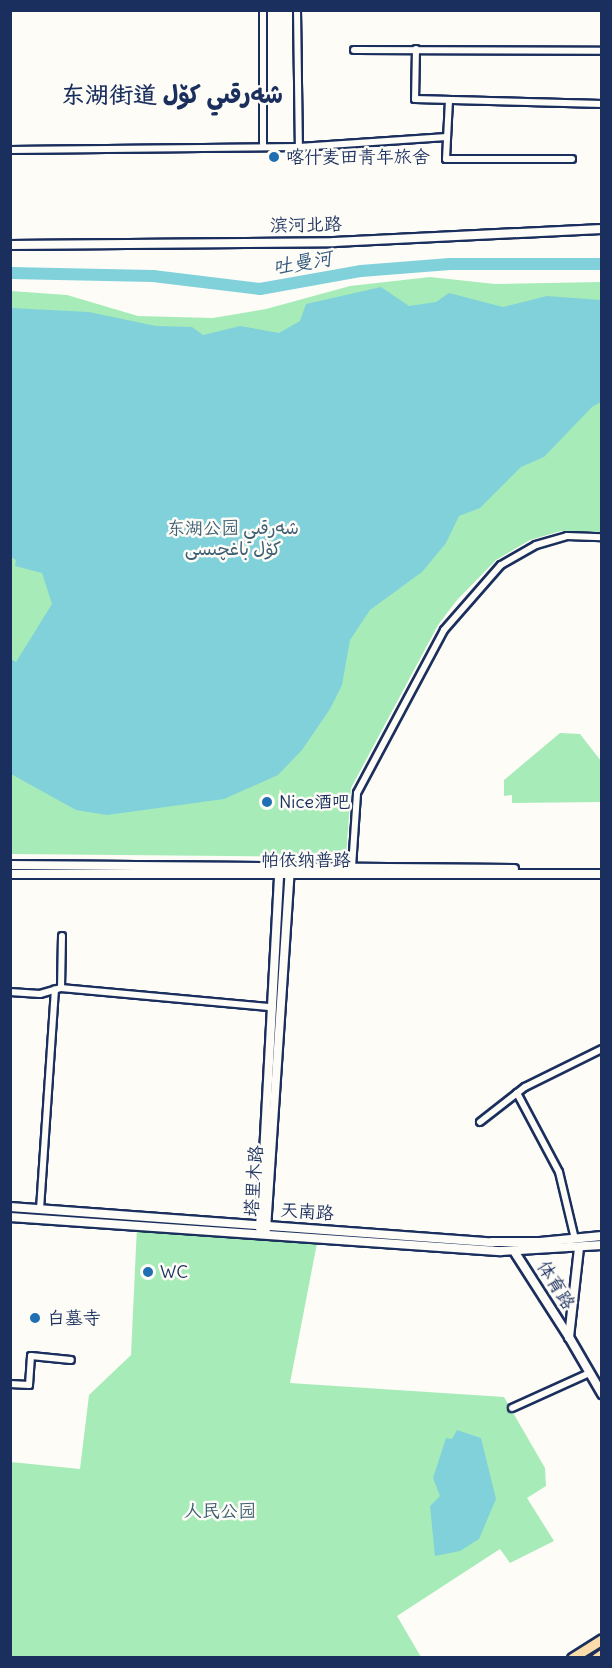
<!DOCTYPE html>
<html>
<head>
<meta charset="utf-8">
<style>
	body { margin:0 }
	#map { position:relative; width:612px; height:1668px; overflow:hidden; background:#fdfcf7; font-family:Delius,"Playpen Sans Arabic","LXGW WenKai TC",sans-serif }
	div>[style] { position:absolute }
	.green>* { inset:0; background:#a7ecb8 }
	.water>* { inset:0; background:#80d1da }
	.river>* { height:12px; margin:-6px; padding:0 6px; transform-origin:6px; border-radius:6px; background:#80d1da }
	.roads { filter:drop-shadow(2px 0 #1b2f5e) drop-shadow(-2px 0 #1b2f5e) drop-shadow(0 2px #1b2f5e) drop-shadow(0 -2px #1b2f5e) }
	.street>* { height:6px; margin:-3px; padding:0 3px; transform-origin:3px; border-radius:3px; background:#fdfcf7 }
	.secondary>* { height:8px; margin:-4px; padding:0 4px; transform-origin:4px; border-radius:4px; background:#fdfcf7 }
	.primary>* { height:9px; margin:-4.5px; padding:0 4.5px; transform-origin:4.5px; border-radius:4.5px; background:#fbddab }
	.dots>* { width:16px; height:16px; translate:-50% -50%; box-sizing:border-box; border:3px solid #fdfcf7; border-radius:50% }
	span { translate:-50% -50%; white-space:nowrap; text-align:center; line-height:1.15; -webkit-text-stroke:5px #fdfcf7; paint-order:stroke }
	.poi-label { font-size:18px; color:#1b2f5e }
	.left { translate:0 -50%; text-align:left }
	.street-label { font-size:18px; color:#1b2f5e }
	.park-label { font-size:18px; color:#3e5e74 }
	.water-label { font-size:20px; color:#34587d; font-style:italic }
	.district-label { font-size:24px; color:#1b2f5e; font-weight:700 }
	.frame { position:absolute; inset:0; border:12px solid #1b2f5e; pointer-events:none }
</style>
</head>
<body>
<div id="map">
	<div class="green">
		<div style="clip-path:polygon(430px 277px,495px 284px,601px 282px,601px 532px,561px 531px,530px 540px,496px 560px,457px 600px,438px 625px,351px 788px,346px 857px,11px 854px,11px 291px,67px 295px,138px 316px,213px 318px,266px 309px,350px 286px)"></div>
		<div style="clip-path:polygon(560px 733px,580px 734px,601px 761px,601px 802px,512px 803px,512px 795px,504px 796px,504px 780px)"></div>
		<div style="clip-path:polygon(137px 1226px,318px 1238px,290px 1383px,504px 1397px,545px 1468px,546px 1486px,527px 1498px,554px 1541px,510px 1563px,500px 1549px,397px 1616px,421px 1657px,11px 1658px,11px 1462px,80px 1469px,89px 1395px,131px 1355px)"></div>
	</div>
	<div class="water">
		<div style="clip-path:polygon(381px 287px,409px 306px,436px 302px,449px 293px,503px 307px,547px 296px,601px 300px,601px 402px,592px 407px,544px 457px,521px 467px,480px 508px,459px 516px,446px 543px,422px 572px,370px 610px,350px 640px,342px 685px,330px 709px,302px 750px,278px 775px,224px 799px,107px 815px,76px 810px,11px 774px,11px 659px,16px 662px,52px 604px,42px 573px,15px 566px,16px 560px,11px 557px,11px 308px,89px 312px,156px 326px,192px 327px,203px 335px,240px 326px,279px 333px,300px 321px,306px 304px)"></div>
		<div style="clip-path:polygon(457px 1430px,481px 1438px,496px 1499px,479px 1539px,460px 1551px,435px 1556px,430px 1506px,440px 1496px,433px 1478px,446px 1438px,452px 1439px)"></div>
	</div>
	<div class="river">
		<div style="left:10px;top:273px;width:143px;rotate:1.2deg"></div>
		<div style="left:153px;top:276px;width:108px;rotate:6.9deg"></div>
		<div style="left:260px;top:289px;width:103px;rotate:-10.1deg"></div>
		<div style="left:361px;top:271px;width:89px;rotate:-4.5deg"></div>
		<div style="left:450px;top:264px;width:152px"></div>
	</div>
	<div class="roads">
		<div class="street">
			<div style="left:297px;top:10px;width:137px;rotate:89.2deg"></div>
			<div style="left:416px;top:49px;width:50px;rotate:91.1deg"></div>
			<div style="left:415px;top:99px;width:187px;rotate:1.5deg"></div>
			<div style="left:354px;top:50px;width:248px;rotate:0.2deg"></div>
			<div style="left:449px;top:100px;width:59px;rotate:92.9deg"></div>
			<div style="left:446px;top:159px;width:126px"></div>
			<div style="left:263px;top:147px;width:137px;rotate:-90deg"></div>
			<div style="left:10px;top:150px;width:289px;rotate:-0.6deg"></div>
			<div style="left:299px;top:147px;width:148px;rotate:-3.9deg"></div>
			<div style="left:352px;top:867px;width:74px;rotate:-86.1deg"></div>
			<div style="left:357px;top:793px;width:185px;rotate:-61.9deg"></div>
			<div style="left:444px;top:630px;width:86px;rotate:-48.8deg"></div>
			<div style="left:501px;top:565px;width:40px;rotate:-29.7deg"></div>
			<div style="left:536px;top:545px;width:32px;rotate:-16deg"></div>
			<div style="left:567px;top:536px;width:35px;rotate:2deg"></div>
			<div style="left:61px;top:988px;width:52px;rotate:-88.9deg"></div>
			<div style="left:10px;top:992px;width:30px;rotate:4deg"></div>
			<div style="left:40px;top:994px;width:22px;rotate:-16deg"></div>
			<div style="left:61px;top:988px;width:211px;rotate:5.2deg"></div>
			<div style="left:517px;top:1093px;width:89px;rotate:62deg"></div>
			<div style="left:559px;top:1172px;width:69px;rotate:76.6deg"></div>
			<div style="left:480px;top:1122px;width:57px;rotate:-37.9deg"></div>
			<div style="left:525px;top:1087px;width:86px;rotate:-26.3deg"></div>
			<div style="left:40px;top:1209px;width:220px;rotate:-86.1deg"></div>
			<div style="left:10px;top:1384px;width:19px;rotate:3deg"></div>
			<div style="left:29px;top:1385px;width:29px;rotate:-86deg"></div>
			<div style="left:31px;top:1356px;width:40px;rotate:5.7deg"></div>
			<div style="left:512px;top:1408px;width:85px;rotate:-24.4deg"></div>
		</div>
		<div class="secondary">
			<div style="left:10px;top:245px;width:324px;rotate:-0.5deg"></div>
			<div style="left:334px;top:242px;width:268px;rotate:-2.8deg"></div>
			<div style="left:10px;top:865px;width:504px;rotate:0.45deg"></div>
			<div style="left:10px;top:874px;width:592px"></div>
			<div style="left:10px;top:1207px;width:483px;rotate:4.2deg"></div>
			<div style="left:492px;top:1242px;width:48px"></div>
			<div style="left:540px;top:1242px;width:62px;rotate:-5.5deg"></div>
			<div style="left:10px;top:1217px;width:492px;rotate:4deg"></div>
			<div style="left:501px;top:1251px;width:101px;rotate:-3.4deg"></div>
			<div style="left:260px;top:1228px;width:356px;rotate:-86.9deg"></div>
			<div style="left:266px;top:1229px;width:359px;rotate:-86.2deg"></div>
			<div style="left:579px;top:1248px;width:90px;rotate:96.4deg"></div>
			<div style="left:569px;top:1337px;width:66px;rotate:59.9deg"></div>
			<div style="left:514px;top:1251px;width:102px;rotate:57.4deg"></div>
		</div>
		<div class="primary">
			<div style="left:572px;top:1658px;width:36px;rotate:-32deg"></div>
			<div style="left:596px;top:1658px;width:7px;rotate:-34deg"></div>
		</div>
	</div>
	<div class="dots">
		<div style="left:274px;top:157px;background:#1f6fb2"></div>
		<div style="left:267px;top:802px;background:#1f6fb2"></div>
		<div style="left:148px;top:1272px;background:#1f6fb2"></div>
		<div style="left:35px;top:1318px;background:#1f6fb2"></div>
	</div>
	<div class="poi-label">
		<span class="left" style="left:286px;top:157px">喀什麦田青年旅舍</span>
		<span class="left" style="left:279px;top:802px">Nice酒吧</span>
		<span class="left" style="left:160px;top:1272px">WC</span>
		<span class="left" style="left:47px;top:1318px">白墓寺</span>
	</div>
	<div class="street-label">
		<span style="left:306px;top:225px;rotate:-1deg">滨河北路</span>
		<span style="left:306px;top:860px">帕依纳普路</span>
		<span style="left:254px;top:1181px;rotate:-86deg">塔里木路</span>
		<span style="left:307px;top:1212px;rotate:4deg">天南路</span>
		<span style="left:556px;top:1285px;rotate:58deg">体育路</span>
	</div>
	<div class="park-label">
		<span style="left:233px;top:539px">东湖公园 شەرقىي<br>كۆل باغچىسى</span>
		<span style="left:220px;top:1511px">人民公园</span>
	</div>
	<div class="water-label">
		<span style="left:302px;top:262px;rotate:-10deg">吐曼河</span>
	</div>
	<div class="district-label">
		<span style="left:172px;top:95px">东湖街道 شەرقىي كۆل</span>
	</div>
	<div class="frame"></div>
</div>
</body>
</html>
